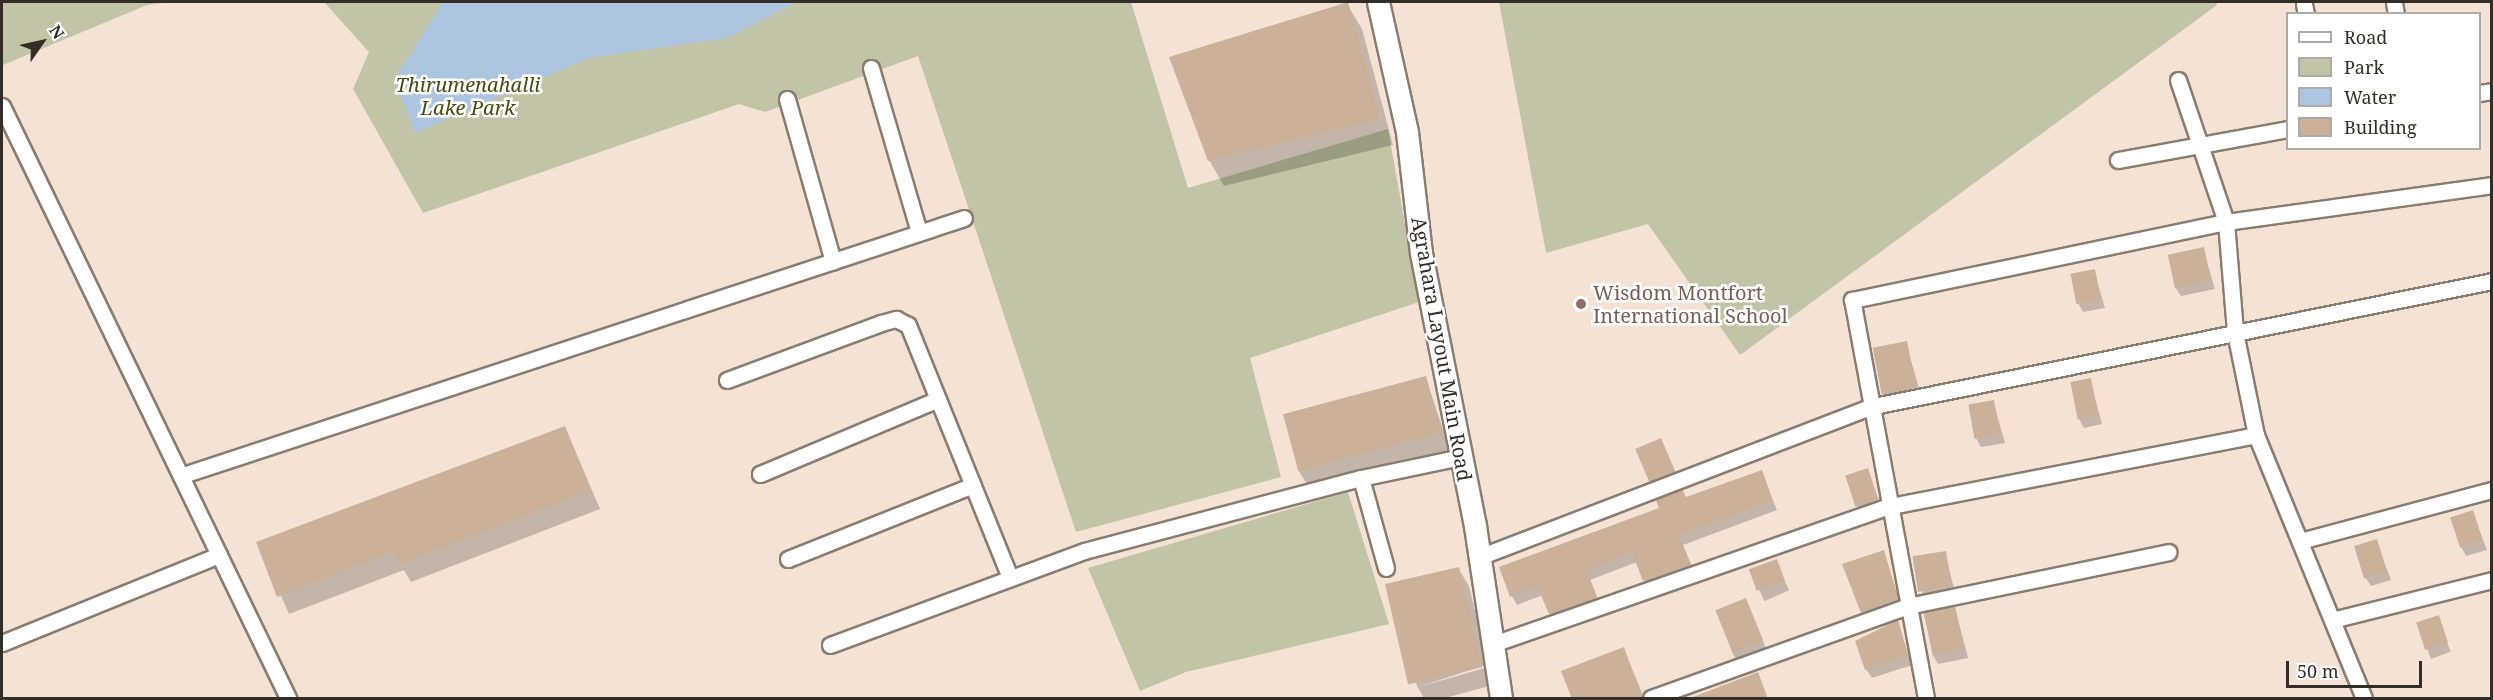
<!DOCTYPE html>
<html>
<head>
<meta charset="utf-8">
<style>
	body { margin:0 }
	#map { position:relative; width:2493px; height:700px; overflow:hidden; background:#f4e3d5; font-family:"Noto Serif",serif }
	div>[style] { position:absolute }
	.green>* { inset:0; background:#c1c4a6 }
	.water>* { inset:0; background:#adc5de }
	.shadow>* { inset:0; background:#0003; transform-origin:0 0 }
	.building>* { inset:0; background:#cbb19a; transform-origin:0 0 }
	.roads { filter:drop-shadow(2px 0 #8a7c6f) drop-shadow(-2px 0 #8a7c6f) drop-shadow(0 2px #8a7c6f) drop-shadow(0 -2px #8a7c6f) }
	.street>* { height:15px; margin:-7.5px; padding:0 7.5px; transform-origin:7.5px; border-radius:7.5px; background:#fff }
	.secondary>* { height:21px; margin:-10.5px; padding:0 10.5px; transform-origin:10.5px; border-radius:10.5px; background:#fff }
	.dots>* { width:16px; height:16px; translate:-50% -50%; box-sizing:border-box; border:3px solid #fff; border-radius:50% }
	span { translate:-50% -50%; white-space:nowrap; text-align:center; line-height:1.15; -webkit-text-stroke:5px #fff; paint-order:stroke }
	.park-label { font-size:20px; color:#484a14; font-style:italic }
	.education-label { font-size:20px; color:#785e54 }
	.left { translate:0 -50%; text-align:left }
	.street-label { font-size:20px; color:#332d27 }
	.frame { position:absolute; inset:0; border:3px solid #332d27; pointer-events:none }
	.legend { position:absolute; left:2286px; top:12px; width:195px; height:138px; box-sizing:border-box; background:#fff; border:2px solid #adaba9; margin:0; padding:8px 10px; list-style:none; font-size:18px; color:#332d27 }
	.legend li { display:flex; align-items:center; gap:12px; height:30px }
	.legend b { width:30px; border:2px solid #adaba9 }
	.north { position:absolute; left:12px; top:12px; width:60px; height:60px; -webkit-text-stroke:4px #fff; paint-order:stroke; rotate:56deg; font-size:16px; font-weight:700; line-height:24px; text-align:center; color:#332d27 }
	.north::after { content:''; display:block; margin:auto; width:21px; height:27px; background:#332d27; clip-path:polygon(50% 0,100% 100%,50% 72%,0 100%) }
	.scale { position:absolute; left:2286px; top:661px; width:136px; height:27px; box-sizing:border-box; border:3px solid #332d27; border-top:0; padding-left:8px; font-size:18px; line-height:21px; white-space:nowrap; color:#332d27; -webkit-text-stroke:4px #fff; paint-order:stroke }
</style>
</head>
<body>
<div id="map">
	<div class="green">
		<div style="clip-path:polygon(2px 2px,170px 2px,147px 5px,3px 65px)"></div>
		<div style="clip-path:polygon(324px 2px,1131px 2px,1188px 188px,1388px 129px,1419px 302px,1250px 358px,1281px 477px,1076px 532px,918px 56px,765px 112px,739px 104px,423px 213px,353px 89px,369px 52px)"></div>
		<div style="clip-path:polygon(1499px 2px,2216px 2px,2217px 5px,1740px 355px,1648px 224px,1546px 253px)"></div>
		<div style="clip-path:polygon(1348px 492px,1389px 624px,1186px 672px,1140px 691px,1088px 568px)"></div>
	</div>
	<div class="water">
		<div style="clip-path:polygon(443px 2px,797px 2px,727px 38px,589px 58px,415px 133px,394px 80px)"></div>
	</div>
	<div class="shadow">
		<div style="clip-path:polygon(1347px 4px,1362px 29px,1393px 145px,1224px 186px,1209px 160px)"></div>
		<div style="clip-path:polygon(2203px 249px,2215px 289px,2181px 296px,2175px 287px)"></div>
		<div style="clip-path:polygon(2094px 271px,2105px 308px,2083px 312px,2078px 303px)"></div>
		<div style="left:1906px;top:343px;width:60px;height:32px;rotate:74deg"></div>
		<div style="clip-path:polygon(1426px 378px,1450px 451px,1308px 486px,1297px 468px)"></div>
		<div style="clip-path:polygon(2090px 380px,2102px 424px,2084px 428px,2079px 419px)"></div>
		<div style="clip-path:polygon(1993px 401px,2005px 443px,1981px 447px,1976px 438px)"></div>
		<div style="clip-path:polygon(565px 427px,600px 509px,411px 582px,404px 570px,289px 614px,258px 543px)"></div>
		<div style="left:1661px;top:440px;width:45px;height:26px;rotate:66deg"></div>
		<div style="clip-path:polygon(1867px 470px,1882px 508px,1862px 515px,1857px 506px)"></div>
		<div style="clip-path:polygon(1761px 472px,1777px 510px,1683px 545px,1695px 574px,1650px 590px,1637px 562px,1590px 580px,1601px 607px,1555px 623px,1543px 595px,1517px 605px,1512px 596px,1686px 499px)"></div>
		<div style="clip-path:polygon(2472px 512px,2487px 550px,2466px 556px,2461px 547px)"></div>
		<div style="clip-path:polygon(2376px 541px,2391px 580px,2371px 586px,2365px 577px)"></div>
		<div style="clip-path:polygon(1883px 552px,1902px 607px,1867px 621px,1862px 612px)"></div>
		<div style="clip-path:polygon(1945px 553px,1956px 596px,1927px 602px,1922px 593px)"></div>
		<div style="left:1776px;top:561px;width:32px;height:27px;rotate:66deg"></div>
		<div style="clip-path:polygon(1458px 568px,1469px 586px,1488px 664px,1419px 687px,1488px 667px,1493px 685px,1445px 698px,1424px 698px,1417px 686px,1388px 589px)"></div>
		<div style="clip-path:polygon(1746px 600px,1769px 655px,1740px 666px,1732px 652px)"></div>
		<div style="clip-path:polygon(1955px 608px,1968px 658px,1938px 664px,1933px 655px)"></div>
		<div style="left:2438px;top:617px;width:37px;height:21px;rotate:70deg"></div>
		<div style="clip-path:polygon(1897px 622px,1912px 665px,1872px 678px,1866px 669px)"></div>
		<div style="clip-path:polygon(1624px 649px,1644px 698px,1573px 698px)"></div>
	</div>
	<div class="building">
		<div style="clip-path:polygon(1348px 2px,1380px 120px,1208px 161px,1169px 57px)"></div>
		<div style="left:2204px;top:247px;width:34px;height:37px;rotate:78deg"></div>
		<div style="left:2095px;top:269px;width:31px;height:25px;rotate:79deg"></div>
		<div style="left:1907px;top:341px;width:48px;height:35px;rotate:79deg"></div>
		<div style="left:1426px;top:376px;width:59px;height:148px;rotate:75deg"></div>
		<div style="left:2091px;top:378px;width:38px;height:21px;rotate:79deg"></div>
		<div style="left:1994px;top:400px;width:35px;height:26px;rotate:80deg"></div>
		<div style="clip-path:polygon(565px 426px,591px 491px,399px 565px,394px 552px,277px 597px,256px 542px)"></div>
		<div style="left:1661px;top:438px;width:36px;height:28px;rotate:67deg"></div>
		<div style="left:1868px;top:468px;width:33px;height:24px;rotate:72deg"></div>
		<div style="clip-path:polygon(1762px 470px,1773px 501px,1679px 536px,1691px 565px,1643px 581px,1632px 553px,1587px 571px,1597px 597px,1549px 614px,1537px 586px,1510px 597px,1499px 567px,1659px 508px,1656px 500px,1682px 489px,1686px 497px)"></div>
		<div style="left:2473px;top:510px;width:32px;height:24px;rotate:72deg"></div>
		<div style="left:2377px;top:539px;width:34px;height:24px;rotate:73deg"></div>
		<div style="clip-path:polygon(1884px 550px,1898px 598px,1861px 613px,1842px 564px)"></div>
		<div style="left:1946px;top:551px;width:36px;height:34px;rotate:81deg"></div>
		<div style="left:1777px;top:559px;width:23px;height:30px;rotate:70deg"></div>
		<div style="left:1459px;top:567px;width:103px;height:76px;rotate:77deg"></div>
		<div style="left:1746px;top:598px;width:46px;height:33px;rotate:68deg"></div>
		<div style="left:1955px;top:606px;width:44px;height:32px;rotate:78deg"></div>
		<div style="left:2439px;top:615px;width:29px;height:24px;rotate:72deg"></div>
		<div style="clip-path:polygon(1898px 620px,1908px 655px,1865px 670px,1855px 641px)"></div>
		<div style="clip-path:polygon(1624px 647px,1642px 699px,1572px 699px,1561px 671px)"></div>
		<div style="clip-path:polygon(1758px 672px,1768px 699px,1693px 699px,1693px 697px)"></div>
	</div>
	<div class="roads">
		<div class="street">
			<div style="left:2394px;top:2px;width:12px;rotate:81deg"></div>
			<div style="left:2304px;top:4px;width:10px;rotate:79deg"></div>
			<div style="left:871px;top:68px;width:171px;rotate:73.7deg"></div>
			<div style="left:2178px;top:80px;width:150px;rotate:71.3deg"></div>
			<div style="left:2226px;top:222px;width:110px;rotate:85.3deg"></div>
			<div style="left:2235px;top:332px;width:105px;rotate:78.5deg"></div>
			<div style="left:2256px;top:435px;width:284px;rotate:67.7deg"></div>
			<div style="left:2480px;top:93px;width:12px;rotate:-9deg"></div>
			<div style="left:787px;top:99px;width:169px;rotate:74.2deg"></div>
			<div style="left:2px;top:106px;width:499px;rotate:64.2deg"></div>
			<div style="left:2118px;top:160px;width:173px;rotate:-10.3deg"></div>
			<div style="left:727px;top:380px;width:164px;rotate:-20.3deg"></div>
			<div style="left:881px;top:323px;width:16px;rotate:-15deg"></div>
			<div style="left:896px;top:319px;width:13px;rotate:27deg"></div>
			<div style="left:908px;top:325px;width:273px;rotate:68deg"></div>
			<div style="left:760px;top:474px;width:193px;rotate:-22.8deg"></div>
			<div style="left:183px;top:475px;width:822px;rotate:-18.21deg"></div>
			<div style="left:2300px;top:541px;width:199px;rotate:-14.9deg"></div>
			<div style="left:1479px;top:557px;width:418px;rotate:-21deg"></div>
			<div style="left:1869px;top:407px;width:636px;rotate:-11.43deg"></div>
			<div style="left:788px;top:559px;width:199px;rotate:-21.8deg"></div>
			<div style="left:1386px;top:568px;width:93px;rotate:-105.5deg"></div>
			<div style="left:1361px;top:478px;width:102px;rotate:-11.9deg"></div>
			<div style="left:2332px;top:620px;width:165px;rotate:-14deg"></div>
			<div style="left:2px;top:643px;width:234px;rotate:-22.1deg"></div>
			<div style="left:219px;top:555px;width:159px;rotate:64.2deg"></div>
			<div style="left:1493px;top:644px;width:416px;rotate:-19.2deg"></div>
			<div style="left:1886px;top:507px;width:377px;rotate:-11deg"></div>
			<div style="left:830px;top:645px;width:271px;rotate:-20.3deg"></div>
			<div style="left:1084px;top:551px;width:286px;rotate:-14.8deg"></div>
			<div style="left:1651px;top:698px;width:273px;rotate:-19.7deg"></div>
			<div style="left:1908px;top:606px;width:266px;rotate:-11.7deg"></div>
			<div style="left:1926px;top:698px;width:405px;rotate:-100.5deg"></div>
			<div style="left:1852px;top:300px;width:382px;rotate:-11.8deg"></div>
			<div style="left:2226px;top:222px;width:269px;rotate:-7.9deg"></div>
		</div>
		<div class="secondary">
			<div style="left:1378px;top:2px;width:133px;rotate:77.4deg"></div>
			<div style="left:1407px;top:132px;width:122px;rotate:83.4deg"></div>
			<div style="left:1421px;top:253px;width:278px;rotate:78.8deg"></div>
			<div style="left:1475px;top:526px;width:174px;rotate:81.4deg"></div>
		</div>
	</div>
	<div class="dots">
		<div style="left:1581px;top:304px;background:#8d6e63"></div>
	</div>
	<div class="park-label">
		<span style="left:468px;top:96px">Thirumenahalli<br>Lake Park</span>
	</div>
	<div class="education-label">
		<span class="left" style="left:1593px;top:304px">Wisdom Montfort<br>International School</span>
	</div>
	<div class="street-label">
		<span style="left:1442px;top:349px;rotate:80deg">Agrahara Layout Main Road</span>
	</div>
	<div class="frame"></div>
	<ul class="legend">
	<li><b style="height:8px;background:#fff"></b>Road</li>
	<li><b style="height:16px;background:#c1c4a6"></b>Park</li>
	<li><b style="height:16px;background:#adc5de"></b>Water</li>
	<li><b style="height:16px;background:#cbb19a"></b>Building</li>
	</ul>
	<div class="north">N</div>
	<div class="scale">50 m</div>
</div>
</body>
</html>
